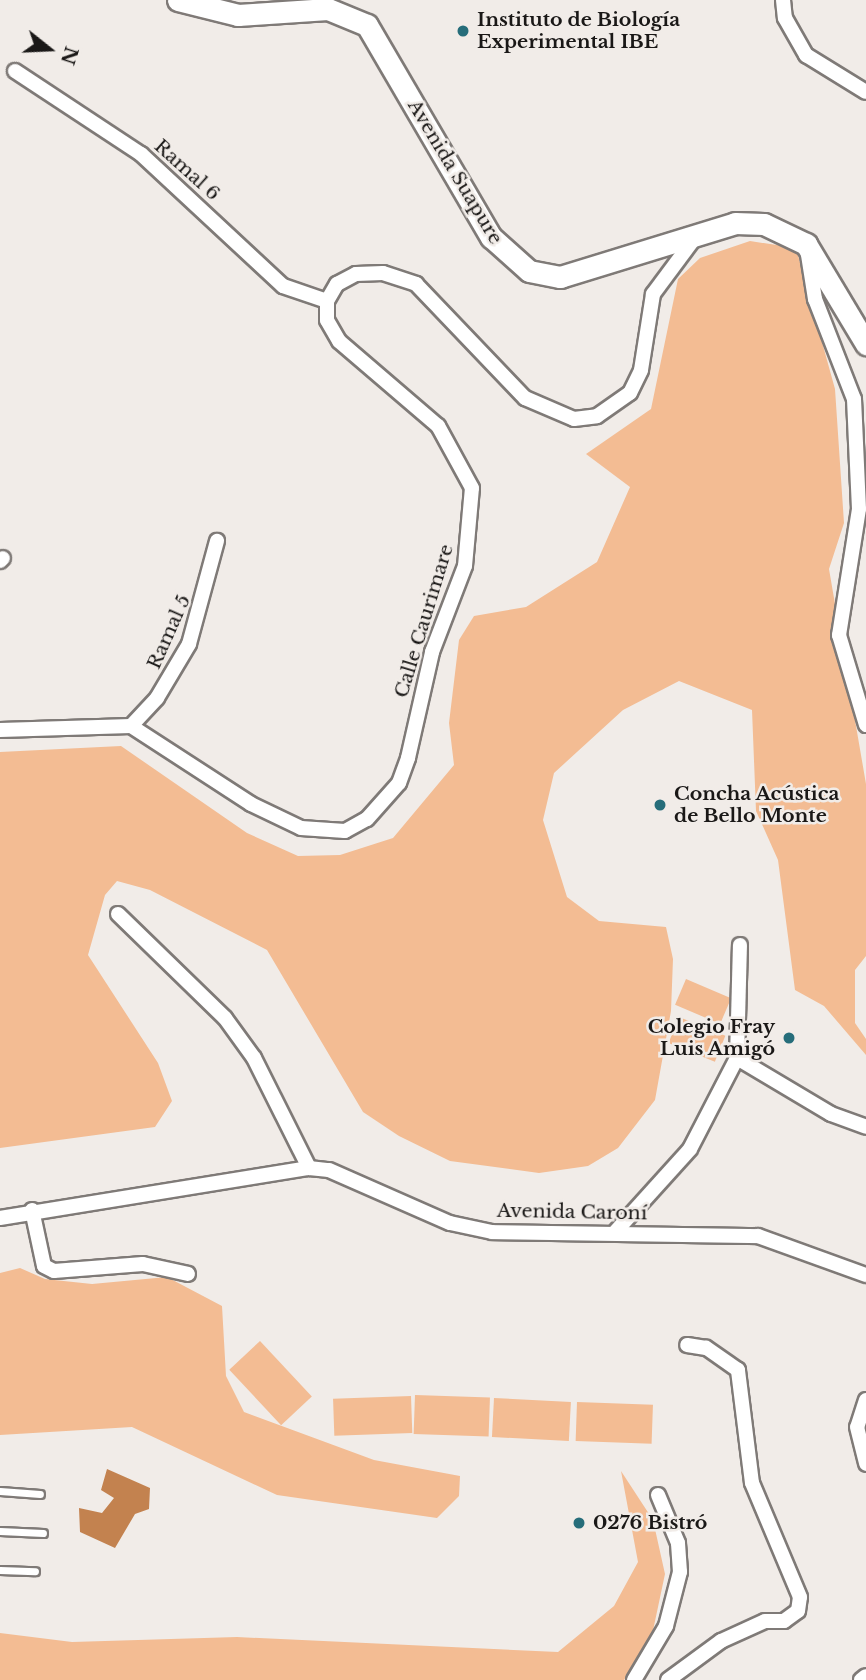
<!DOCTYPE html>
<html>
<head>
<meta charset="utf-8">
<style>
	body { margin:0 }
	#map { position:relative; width:866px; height:1680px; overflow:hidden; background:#f1ece8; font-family:"Libre Baskerville",serif }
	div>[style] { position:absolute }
	.green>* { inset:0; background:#f3bc93; transform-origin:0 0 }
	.water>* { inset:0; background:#c3824f }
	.roads { filter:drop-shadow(2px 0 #7f7a77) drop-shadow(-2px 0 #7f7a77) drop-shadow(0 2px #7f7a77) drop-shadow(0 -2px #7f7a77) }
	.lane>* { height:7px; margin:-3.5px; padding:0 3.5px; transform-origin:3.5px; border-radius:3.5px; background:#fff }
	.street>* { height:14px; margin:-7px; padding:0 7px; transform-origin:7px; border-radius:7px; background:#fff }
	.secondary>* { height:21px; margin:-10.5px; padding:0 10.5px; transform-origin:10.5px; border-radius:10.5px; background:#fff }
	.dots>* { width:19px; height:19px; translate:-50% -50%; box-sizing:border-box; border:4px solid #f1ece8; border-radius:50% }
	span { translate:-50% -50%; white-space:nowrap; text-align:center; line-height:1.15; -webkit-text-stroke:5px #f1ece8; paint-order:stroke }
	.poi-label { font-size:19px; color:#1a1817; font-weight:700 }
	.left { translate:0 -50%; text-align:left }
	.right { translate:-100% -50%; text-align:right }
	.street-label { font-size:19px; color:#1a1817 }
	.north { position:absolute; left:14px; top:14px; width:70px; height:70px; -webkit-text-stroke:5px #f1ece8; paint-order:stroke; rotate:108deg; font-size:19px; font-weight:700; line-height:28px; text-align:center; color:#1a1817 }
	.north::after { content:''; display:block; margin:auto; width:24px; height:32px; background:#1a1817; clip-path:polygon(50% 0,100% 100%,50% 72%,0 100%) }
</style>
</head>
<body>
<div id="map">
	<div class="green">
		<div style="clip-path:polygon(750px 241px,796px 248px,835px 389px,844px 523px,829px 569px,866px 784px,866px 956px,855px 970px,855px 1023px,866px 1039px,866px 1055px,824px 1006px,795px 990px,778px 860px,756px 811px,752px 710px,679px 681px,623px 710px,554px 773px,543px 820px,567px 897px,599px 921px,666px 927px,673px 959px,671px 1011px,655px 1100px,618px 1148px,588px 1166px,539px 1173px,450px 1161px,399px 1136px,363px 1112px,267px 950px,150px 890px,117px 881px,105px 895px,88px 955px,158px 1063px,172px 1101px,155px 1127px,0 1148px,0 752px,121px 746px,247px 833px,298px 856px,340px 855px,393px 838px,454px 765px,449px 723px,459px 640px,474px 616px,526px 607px,597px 562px,630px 487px,586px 454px,651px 409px,678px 279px,700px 258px)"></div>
		<div style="left:686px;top:979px;width:49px;height:28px;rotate:23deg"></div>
		<div style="left:679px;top:1017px;width:50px;height:28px;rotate:22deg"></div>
		<div style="clip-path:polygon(20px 1268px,45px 1279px,92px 1284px,167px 1277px,222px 1306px,226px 1376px,244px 1412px,374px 1460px,460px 1476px,459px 1496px,437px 1518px,277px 1495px,132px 1427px,0 1435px,0 1273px)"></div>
		<div style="left:260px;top:1341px;width:76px;height:42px;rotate:47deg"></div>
		<div style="left:415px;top:1395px;width:75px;height:39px;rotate:2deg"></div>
		<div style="left:411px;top:1396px;width:37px;height:78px;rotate:88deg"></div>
		<div style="left:494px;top:1398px;width:77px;height:39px;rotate:3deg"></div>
		<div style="left:577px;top:1402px;width:76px;height:39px;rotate:2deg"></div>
		<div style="clip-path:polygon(621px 1471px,653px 1520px,665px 1574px,651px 1640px,624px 1680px,0 1680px,0 1633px,72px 1642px,237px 1637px,558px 1652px,614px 1606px,638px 1562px)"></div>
	</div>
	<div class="water">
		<div style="clip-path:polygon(107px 1469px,150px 1488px,149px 1509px,135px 1514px,115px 1548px,80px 1532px,79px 1508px,102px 1513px,114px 1498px,101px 1490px)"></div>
	</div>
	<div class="roads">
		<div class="lane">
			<div style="left:0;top:1491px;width:40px;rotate:4.3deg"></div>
			<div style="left:0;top:1531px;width:43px;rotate:2.7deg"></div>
			<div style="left:0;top:1570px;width:35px;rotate:2deg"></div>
		</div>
		<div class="street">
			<div style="left:783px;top:0;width:18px;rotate:84deg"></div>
			<div style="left:785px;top:18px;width:43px;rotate:60.4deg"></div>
			<div style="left:806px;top:55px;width:70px;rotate:31.7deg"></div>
			<div style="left:15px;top:71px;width:151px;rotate:33.4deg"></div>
			<div style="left:141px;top:154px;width:194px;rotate:42.9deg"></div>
			<div style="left:283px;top:286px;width:46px;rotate:18.8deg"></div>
			<div style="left:808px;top:255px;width:45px;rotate:81deg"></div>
			<div style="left:815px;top:299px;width:107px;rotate:68.7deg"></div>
			<div style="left:854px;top:399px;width:110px;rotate:87.4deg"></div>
			<div style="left:859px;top:509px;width:128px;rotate:99deg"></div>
			<div style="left:839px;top:635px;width:94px;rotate:73.3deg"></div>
			<div style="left:0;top:561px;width:4px;rotate:-45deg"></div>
			<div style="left:131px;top:726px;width:38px;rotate:-47deg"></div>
			<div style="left:157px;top:698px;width:63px;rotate:-59.3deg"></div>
			<div style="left:189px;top:644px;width:107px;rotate:-74.8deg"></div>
			<div style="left:0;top:730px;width:131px;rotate:-1.7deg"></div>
			<div style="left:131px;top:726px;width:143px;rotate:33deg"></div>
			<div style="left:251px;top:804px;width:55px;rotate:25.6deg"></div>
			<div style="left:301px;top:828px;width:44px;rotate:3.9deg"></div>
			<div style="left:345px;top:831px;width:25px;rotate:-29deg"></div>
			<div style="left:367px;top:819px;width:48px;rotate:-48.4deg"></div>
			<div style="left:399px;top:783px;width:27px;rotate:-70deg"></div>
			<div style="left:408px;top:758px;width:109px;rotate:-77.2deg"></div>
			<div style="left:432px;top:652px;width:92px;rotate:-69deg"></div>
			<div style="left:465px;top:566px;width:78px;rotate:-84.9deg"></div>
			<div style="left:472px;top:488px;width:71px;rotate:-118.7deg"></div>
			<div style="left:438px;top:426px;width:130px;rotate:-139.4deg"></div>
			<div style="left:339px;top:341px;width:24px;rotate:-120deg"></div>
			<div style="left:327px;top:320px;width:19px;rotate:-90deg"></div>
			<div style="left:327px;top:301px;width:20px;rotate:-60deg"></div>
			<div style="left:337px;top:284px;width:21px;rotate:-28deg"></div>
			<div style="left:356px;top:274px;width:27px;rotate:-2deg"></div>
			<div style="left:383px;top:273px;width:35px;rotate:18deg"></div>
			<div style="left:416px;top:284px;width:158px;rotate:46.3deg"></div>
			<div style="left:525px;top:398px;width:53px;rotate:23.2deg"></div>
			<div style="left:574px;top:419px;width:23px;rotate:-7deg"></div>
			<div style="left:597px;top:416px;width:40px;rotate:-34.9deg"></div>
			<div style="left:630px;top:393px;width:25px;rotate:-64deg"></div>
			<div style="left:641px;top:370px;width:77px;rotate:-81deg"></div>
			<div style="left:653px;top:294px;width:72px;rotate:-53.4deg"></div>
			<div style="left:118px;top:914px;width:149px;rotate:44.2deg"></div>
			<div style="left:225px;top:1018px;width:49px;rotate:54.1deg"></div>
			<div style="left:254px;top:1058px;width:123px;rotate:63.4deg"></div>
			<div style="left:737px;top:1058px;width:113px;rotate:-88.5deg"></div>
			<div style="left:32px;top:1210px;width:57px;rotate:77.9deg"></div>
			<div style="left:44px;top:1266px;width:11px;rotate:27deg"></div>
			<div style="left:54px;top:1271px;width:89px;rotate:-4.5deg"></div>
			<div style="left:143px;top:1264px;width:46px;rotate:12.5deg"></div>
			<div style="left:0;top:1218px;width:313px;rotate:-9.2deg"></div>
			<div style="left:309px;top:1168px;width:20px;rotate:6deg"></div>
			<div style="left:329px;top:1170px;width:132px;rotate:23.7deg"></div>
			<div style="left:450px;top:1223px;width:43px;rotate:12.1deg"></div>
			<div style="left:492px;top:1232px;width:266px;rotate:0.9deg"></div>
			<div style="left:758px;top:1236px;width:115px;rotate:19.9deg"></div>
			<div style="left:616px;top:1231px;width:110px;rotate:-47.9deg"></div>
			<div style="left:690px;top:1149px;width:102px;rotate:-62.7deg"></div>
			<div style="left:737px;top:1058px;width:109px;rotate:30.8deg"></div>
			<div style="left:831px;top:1114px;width:37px;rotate:20deg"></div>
			<div style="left:866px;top:1400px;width:28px;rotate:108deg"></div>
			<div style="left:857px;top:1427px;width:38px;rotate:76deg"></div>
			<div style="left:634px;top:1680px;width:63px;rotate:-59.3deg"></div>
			<div style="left:666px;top:1626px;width:56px;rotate:-75.5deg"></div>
			<div style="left:680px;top:1572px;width:29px;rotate:-94deg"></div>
			<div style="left:678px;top:1543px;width:52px;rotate:-112.6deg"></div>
			<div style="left:668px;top:1680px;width:66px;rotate:-36.3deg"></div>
			<div style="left:721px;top:1641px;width:48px;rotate:-24.4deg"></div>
			<div style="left:765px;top:1621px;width:19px"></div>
			<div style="left:784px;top:1621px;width:17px;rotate:-36deg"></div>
			<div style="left:798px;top:1611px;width:14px;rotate:-82deg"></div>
			<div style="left:800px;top:1597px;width:124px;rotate:-112.8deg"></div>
			<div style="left:752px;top:1483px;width:114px;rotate:-97.1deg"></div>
			<div style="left:738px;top:1370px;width:39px;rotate:-145deg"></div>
			<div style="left:706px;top:1348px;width:19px;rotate:-171deg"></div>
			<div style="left:861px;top:1680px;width:6px;rotate:-39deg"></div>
		</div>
		<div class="secondary">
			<div style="left:178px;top:0;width:62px;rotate:14deg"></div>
			<div style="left:238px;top:15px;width:90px;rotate:-3.8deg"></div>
			<div style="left:328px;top:9px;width:42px;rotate:22.3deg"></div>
			<div style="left:367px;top:25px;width:246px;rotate:59.7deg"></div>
			<div style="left:491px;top:237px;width:51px;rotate:41.8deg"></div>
			<div style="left:529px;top:271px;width:32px;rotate:11deg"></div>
			<div style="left:560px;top:277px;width:183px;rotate:-17.1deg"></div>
			<div style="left:735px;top:223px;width:29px;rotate:2deg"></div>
			<div style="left:764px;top:224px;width:47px;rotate:25.5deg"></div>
			<div style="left:806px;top:244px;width:117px;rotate:59deg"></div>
		</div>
	</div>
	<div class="dots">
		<div style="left:463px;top:31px;background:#266d7a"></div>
		<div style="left:660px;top:805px;background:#266d7a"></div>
		<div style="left:789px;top:1038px;background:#266d7a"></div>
		<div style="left:579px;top:1523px;background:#266d7a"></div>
	</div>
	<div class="poi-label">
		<span class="left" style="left:477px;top:31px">Instituto de Biología<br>Experimental IBE</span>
		<span class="left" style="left:674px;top:805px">Concha Acústica<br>de Bello Monte</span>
		<span class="right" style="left:775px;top:1038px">Colegio Fray<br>Luis Amigó</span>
		<span class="left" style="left:593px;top:1523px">0276 Bistró</span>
	</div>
	<div class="street-label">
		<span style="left:187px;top:170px;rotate:42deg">Ramal 6</span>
		<span style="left:455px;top:172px;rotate:59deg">Avenida Suapure</span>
		<span style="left:424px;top:621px;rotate:-73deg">Calle Caurimare</span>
		<span style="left:169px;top:632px;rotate:-66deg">Ramal 5</span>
		<span style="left:572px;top:1212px;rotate:1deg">Avenida Caroní</span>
	</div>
	<div class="north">N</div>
</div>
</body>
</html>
